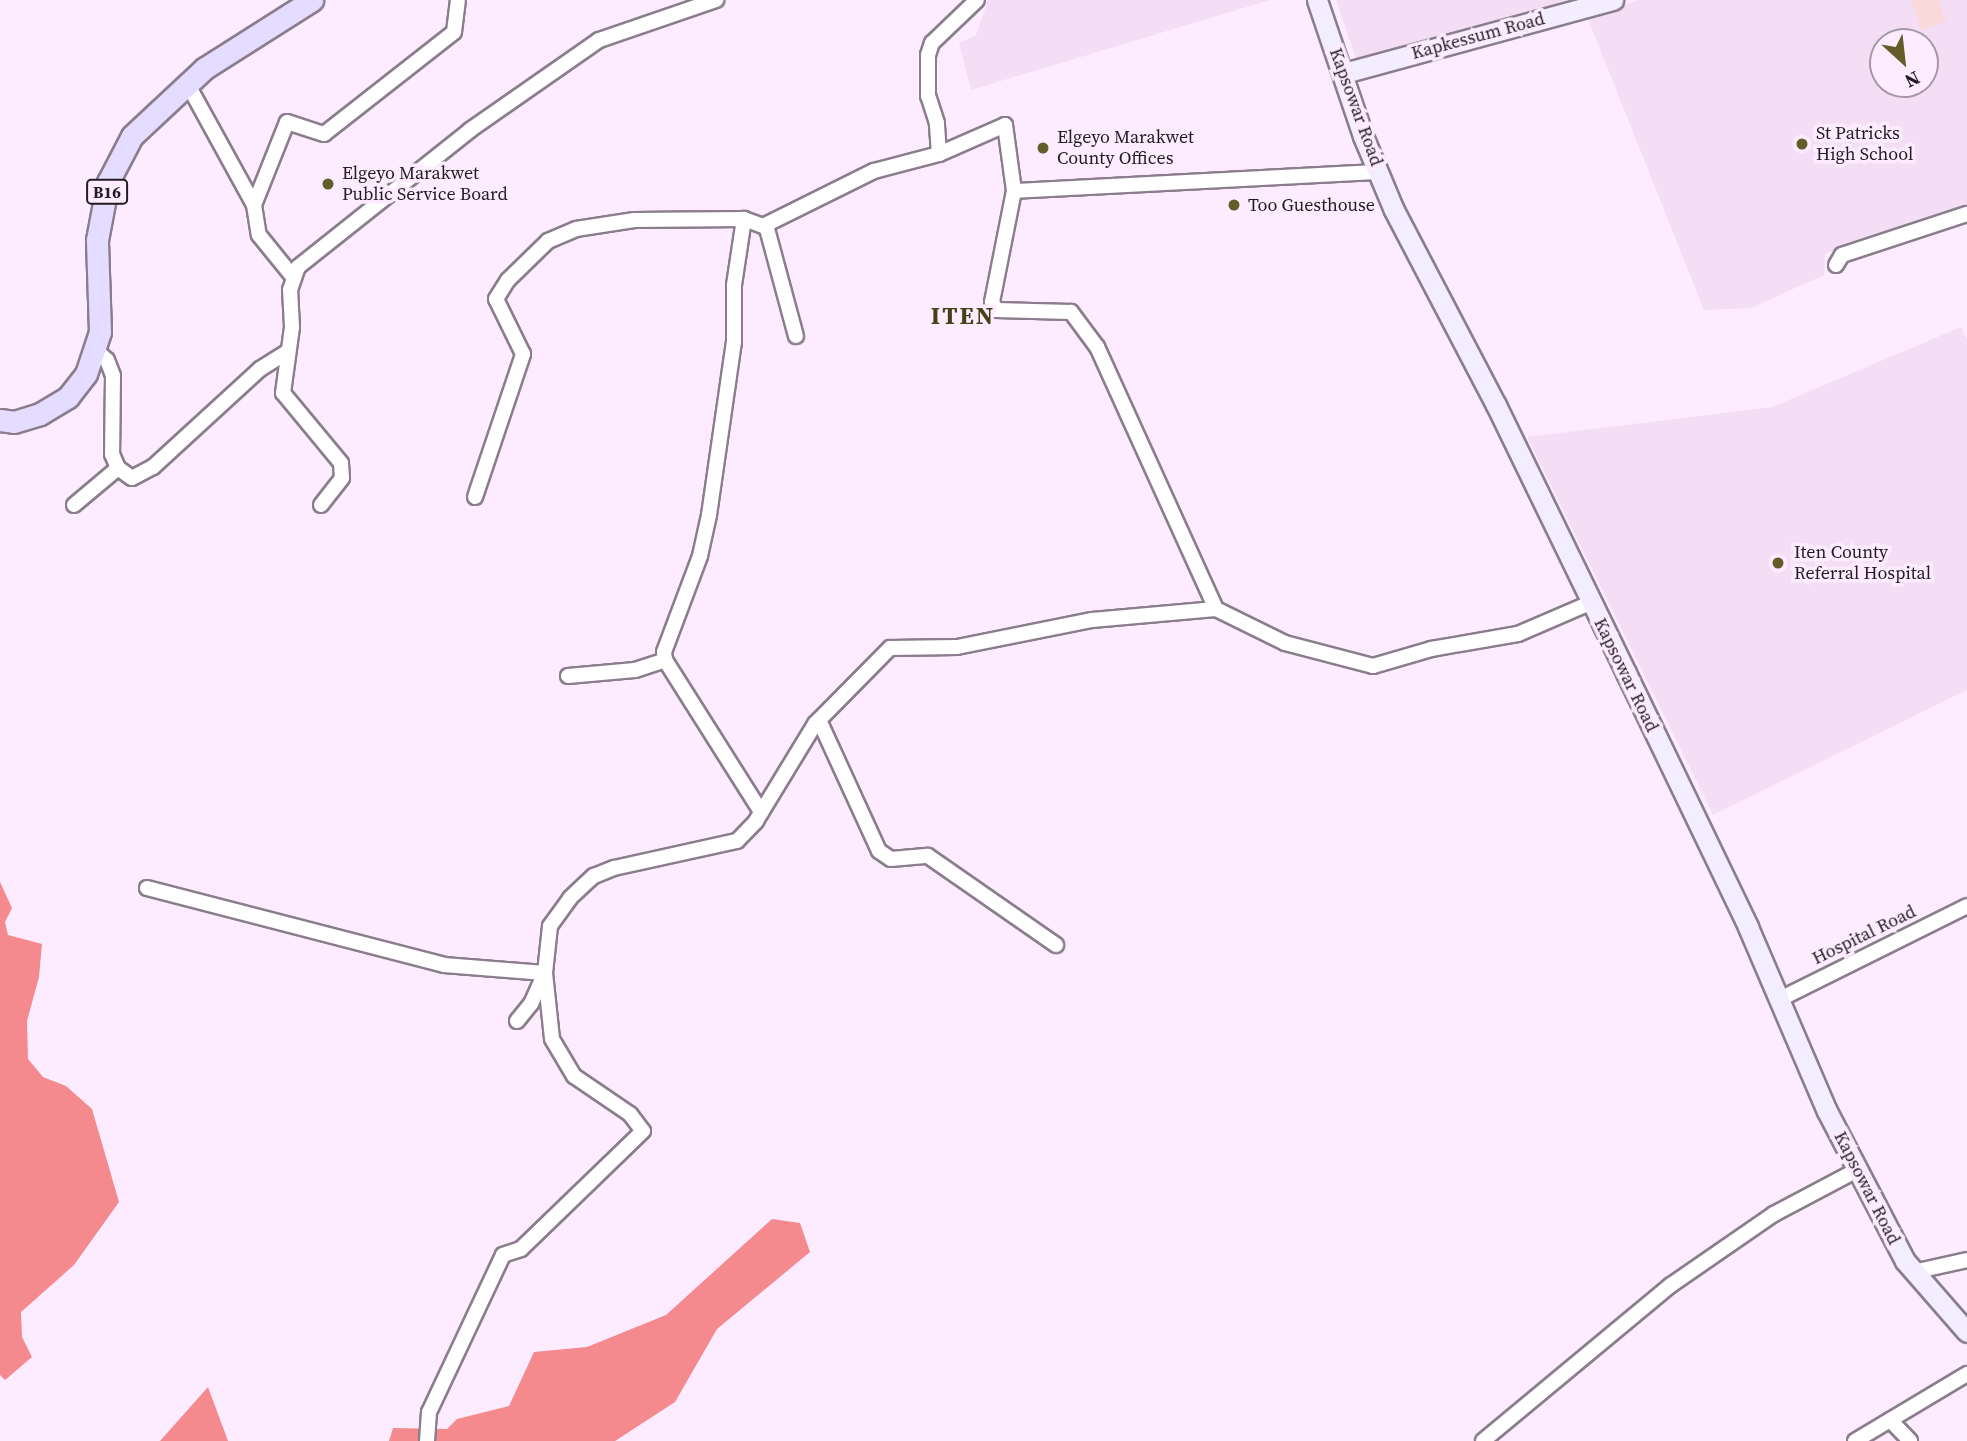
<!DOCTYPE html>
<html>
<head>
<meta charset="utf-8">
<style>
	body { margin:0 }
	#map { position:relative; width:1967px; height:1441px; overflow:hidden; background:#fdecff; font-family:"Source Serif 4",serif }
	div>[style] { position:absolute }
	.built>* { inset:0; background:#f3def6 }
	.green>* { inset:0; background:#f9d9d9 }
	.forest>* { inset:0; background:#f4898e }
	.roads { filter:drop-shadow(2px 0 #8b7d8d) drop-shadow(-2px 0 #8b7d8d) drop-shadow(0 2px #8b7d8d) drop-shadow(0 -2px #8b7d8d) }
	.street>* { height:14px; margin:-7px; padding:0 7px; transform-origin:7px; border-radius:7px; background:#fff }
	.secondary>* { height:19px; margin:-9.5px; padding:0 9.5px; transform-origin:9.5px; border-radius:9.5px; background:#f2eeff }
	.primary>* { height:21px; margin:-10.5px; padding:0 10.5px; transform-origin:10.5px; border-radius:10.5px; background:#e5ddff }
	.dots>* { width:19px; height:19px; translate:-50% -50%; box-sizing:border-box; border:4px solid #fdecff; border-radius:50% }
	span { translate:-50% -50%; white-space:nowrap; text-align:center; line-height:1.15; -webkit-text-stroke:7px #fdecff; paint-order:stroke }
	.shield-label span { padding:2px 5px; background:#fdecff; border:2px solid; border-radius:5px; -webkit-text-stroke-width:0 }
	.shield-label { font-size:16px; color:#221c22; font-weight:700 }
	.street-label { font-size:18px; color:#221c22 }
	.poi-label { font-size:18px; color:#221c22 }
	.left { translate:0 -50%; text-align:left }
	.district-label { font-size:24px; color:#464017; font-weight:700; letter-spacing:2px }
	.north { position:absolute; left:1869px; top:28px; width:70px; height:70px; box-sizing:border-box; background:#fdecff; border:2px solid #a599a7; border-radius:50%; rotate:153deg; font-size:19px; font-weight:700; line-height:28px; text-align:center; color:#221c22 }
	.north::after { content:''; display:block; margin:auto; width:24px; height:32px; background:#645c29; clip-path:polygon(50% 0,100% 100%,50% 72%,0 100%) }
</style>
</head>
<body>
<div id="map">
	<div class="built">
		<div style="clip-path:polygon(988px 0,1270px 0,971px 90px,959px 43px,976px 35px)"></div>
		<div style="clip-path:polygon(1336px 0,1588px 0,1357px 62px)"></div>
		<div style="clip-path:polygon(evenodd,1638px 0,1967px 0,1967px 204px,1825px 254px,1824px 275px,1751px 308px,1704px 310px,1588px 19px,1638px 0,1883px 42px,1925px 42px,1925px 84px,1883px 84px,1883px 42px)"></div>
		<div style="clip-path:polygon(1961px 327px,1967px 339px,1967px 690px,1713px 815px,1527px 437px,1772px 407px)"></div>
	</div>
	<div class="green">
		<div style="clip-path:polygon(1911px 0,1938px 0,1946px 21px,1922px 30px)"></div>
	</div>
	<div class="forest">
		<div style="clip-path:polygon(0 882px,12px 908px,5px 922px,8px 935px,42px 944px,39px 977px,27px 1021px,28px 1059px,43px 1077px,66px 1086px,92px 1109px,119px 1202px,74px 1265px,21px 1312px,22px 1337px,32px 1357px,5px 1380px,0 1375px)"></div>
		<div style="clip-path:polygon(772px 1219px,800px 1223px,810px 1252px,717px 1329px,675px 1402px,615px 1441px,389px 1441px,393px 1428px,447px 1429px,457px 1419px,509px 1406px,534px 1352px,587px 1347px,666px 1315px)"></div>
		<div style="clip-path:polygon(208px 1387px,228px 1441px,160px 1441px)"></div>
	</div>
	<div class="roads">
		<div class="street">
			<div style="left:187px;top:83px;width:139px;rotate:61.2deg"></div>
			<div style="left:254px;top:205px;width:30px;rotate:81deg"></div>
			<div style="left:259px;top:235px;width:54px;rotate:51deg"></div>
			<div style="left:939px;top:154px;width:72px;rotate:-23.7deg"></div>
			<div style="left:1005px;top:125px;width:67px;rotate:82.2deg"></div>
			<div style="left:254px;top:205px;width:89px;rotate:-68.3deg"></div>
			<div style="left:287px;top:122px;width:39px;rotate:18deg"></div>
			<div style="left:324px;top:134px;width:165px;rotate:-38.1deg"></div>
			<div style="left:454px;top:32px;width:32px;rotate:-83deg"></div>
			<div style="left:766px;top:225px;width:115px;rotate:74.9deg"></div>
			<div style="left:1836px;top:265px;width:12px;rotate:-59deg"></div>
			<div style="left:1842px;top:255px;width:132px;rotate:-18.2deg"></div>
			<div style="left:95px;top:349px;width:16px;rotate:43deg"></div>
			<div style="left:107px;top:360px;width:17px;rotate:69deg"></div>
			<div style="left:113px;top:376px;width:78px;rotate:90.7deg"></div>
			<div style="left:112px;top:454px;width:15px;rotate:67deg"></div>
			<div style="left:118px;top:468px;width:17px;rotate:36deg"></div>
			<div style="left:132px;top:478px;width:24px;rotate:-28deg"></div>
			<div style="left:153px;top:467px;width:145px;rotate:-42.5deg"></div>
			<div style="left:260px;top:369px;width:32px;rotate:-32deg"></div>
			<div style="left:475px;top:497px;width:151px;rotate:-71.4deg"></div>
			<div style="left:523px;top:354px;width:61px;rotate:-116.1deg"></div>
			<div style="left:496px;top:299px;width:22px;rotate:-58deg"></div>
			<div style="left:508px;top:280px;width:56px;rotate:-44.3deg"></div>
			<div style="left:548px;top:241px;width:30px;rotate:-23deg"></div>
			<div style="left:576px;top:229px;width:59px;rotate:-8.8deg"></div>
			<div style="left:634px;top:220px;width:110px;rotate:-0.5deg"></div>
			<div style="left:744px;top:219px;width:20px;rotate:20deg"></div>
			<div style="left:763px;top:226px;width:124px;rotate:-26.4deg"></div>
			<div style="left:874px;top:171px;width:67px;rotate:-14.7deg"></div>
			<div style="left:939px;top:154px;width:31px;rotate:-94deg"></div>
			<div style="left:937px;top:123px;width:28px;rotate:-108deg"></div>
			<div style="left:928px;top:96px;width:41px;rotate:-90deg"></div>
			<div style="left:928px;top:55px;width:13px;rotate:-72deg"></div>
			<div style="left:932px;top:43px;width:62px;rotate:-43.7deg"></div>
			<div style="left:74px;top:505px;width:57px;rotate:-40.1deg"></div>
			<div style="left:321px;top:505px;width:34px;rotate:-52deg"></div>
			<div style="left:342px;top:478px;width:15px;rotate:-94deg"></div>
			<div style="left:341px;top:463px;width:91px;rotate:-129.6deg"></div>
			<div style="left:283px;top:393px;width:67px;rotate:-82.2deg"></div>
			<div style="left:292px;top:327px;width:37px;rotate:-93deg"></div>
			<div style="left:290px;top:290px;width:24px;rotate:-71deg"></div>
			<div style="left:298px;top:267px;width:220px;rotate:-38.5deg"></div>
			<div style="left:470px;top:130px;width:157px;rotate:-34.9deg"></div>
			<div style="left:599px;top:40px;width:124px;rotate:-18.9deg"></div>
			<div style="left:1216px;top:609px;width:288px;rotate:-114.4deg"></div>
			<div style="left:1097px;top:347px;width:44px;rotate:-126.6deg"></div>
			<div style="left:1071px;top:312px;width:75px;rotate:-178.5deg"></div>
			<div style="left:996px;top:310px;width:9px;rotate:-117deg"></div>
			<div style="left:992px;top:302px;width:113px;rotate:-78.8deg"></div>
			<div style="left:1014px;top:191px;width:365px;rotate:-3deg"></div>
			<div style="left:665px;top:660px;width:180px;rotate:57.7deg"></div>
			<div style="left:568px;top:676px;width:67px;rotate:-5.1deg"></div>
			<div style="left:635px;top:670px;width:32px;rotate:-18deg"></div>
			<div style="left:665px;top:660px;width:8px;rotate:-97deg"></div>
			<div style="left:664px;top:652px;width:103px;rotate:-69.4deg"></div>
			<div style="left:700px;top:556px;width:42px;rotate:-77.6deg"></div>
			<div style="left:709px;top:515px;width:175px;rotate:-81.8deg"></div>
			<div style="left:734px;top:342px;width:57px;rotate:-90deg"></div>
			<div style="left:734px;top:285px;width:67px;rotate:-81.4deg"></div>
			<div style="left:819px;top:720px;width:144px;rotate:65.4deg"></div>
			<div style="left:879px;top:851px;width:14px;rotate:34deg"></div>
			<div style="left:891px;top:859px;width:37px;rotate:-5deg"></div>
			<div style="left:928px;top:856px;width:156px;rotate:34.8deg"></div>
			<div style="left:147px;top:888px;width:307px;rotate:14.5deg"></div>
			<div style="left:444px;top:965px;width:101px;rotate:4.5deg"></div>
			<div style="left:545px;top:973px;width:66px;rotate:83.9deg"></div>
			<div style="left:552px;top:1039px;width:43px;rotate:59.3deg"></div>
			<div style="left:574px;top:1076px;width:68px;rotate:34.2deg"></div>
			<div style="left:630px;top:1114px;width:21px;rotate:53deg"></div>
			<div style="left:643px;top:1131px;width:170px;rotate:136deg"></div>
			<div style="left:521px;top:1249px;width:19px;rotate:162deg"></div>
			<div style="left:503px;top:1255px;width:174px;rotate:115.2deg"></div>
			<div style="left:429px;top:1412px;width:29px;rotate:94deg"></div>
			<div style="left:1778px;top:1000px;width:211px;rotate:-26.4deg"></div>
			<div style="left:517px;top:1021px;width:22px;rotate:-51deg"></div>
			<div style="left:531px;top:1004px;width:34px;rotate:-66deg"></div>
			<div style="left:545px;top:973px;width:47px;rotate:-83.9deg"></div>
			<div style="left:550px;top:926px;width:34px;rotate:-54deg"></div>
			<div style="left:570px;top:898px;width:33px;rotate:-43deg"></div>
			<div style="left:594px;top:876px;width:22px;rotate:-22deg"></div>
			<div style="left:614px;top:868px;width:126px;rotate:-12.4deg"></div>
			<div style="left:737px;top:841px;width:28px;rotate:-46deg"></div>
			<div style="left:756px;top:821px;width:114px;rotate:-58.7deg"></div>
			<div style="left:815px;top:724px;width:107px;rotate:-45.4deg"></div>
			<div style="left:890px;top:648px;width:67px;rotate:-0.9deg"></div>
			<div style="left:957px;top:647px;width:138px;rotate:-11.3deg"></div>
			<div style="left:1092px;top:620px;width:124px;rotate:-5.1deg"></div>
			<div style="left:1216px;top:609px;width:77px;rotate:26.2deg"></div>
			<div style="left:1285px;top:643px;width:91px;rotate:14.6deg"></div>
			<div style="left:1373px;top:666px;width:60px;rotate:-16.3deg"></div>
			<div style="left:1431px;top:649px;width:88px;rotate:-9.8deg"></div>
			<div style="left:1518px;top:634px;width:78px;rotate:-23.3deg"></div>
			<div style="left:1913px;top:1272px;width:55px;rotate:-12.5deg"></div>
			<div style="left:1890px;top:1420px;width:29px;rotate:46deg"></div>
			<div style="left:1483px;top:1441px;width:244px;rotate:-39.7deg"></div>
			<div style="left:1671px;top:1285px;width:125px;rotate:-34.6deg"></div>
			<div style="left:1774px;top:1214px;width:94px;rotate:-27.9deg"></div>
			<div style="left:1855px;top:1441px;width:131px;rotate:-30.9deg"></div>
		</div>
		<div class="secondary">
			<div style="left:1317px;top:0;width:144px;rotate:71.3deg"></div>
			<div style="left:1363px;top:136px;width:80px;rotate:67.3deg"></div>
			<div style="left:1394px;top:210px;width:220px;rotate:62.4deg"></div>
			<div style="left:1496px;top:405px;width:298px;rotate:64.1deg"></div>
			<div style="left:1626px;top:673px;width:282px;rotate:64.3deg"></div>
			<div style="left:1748px;top:927px;width:200px;rotate:66.8deg"></div>
			<div style="left:1827px;top:1111px;width:169px;rotate:62.5deg"></div>
			<div style="left:1905px;top:1261px;width:94px;rotate:48.9deg"></div>
			<div style="left:1344px;top:73px;width:279px;rotate:-15.2deg"></div>
		</div>
		<div class="primary">
			<div style="left:0;top:420px;width:14px;rotate:8deg"></div>
			<div style="left:14px;top:422px;width:27px;rotate:-17deg"></div>
			<div style="left:40px;top:414px;width:33px;rotate:-31deg"></div>
			<div style="left:68px;top:397px;width:29px;rotate:-52deg"></div>
			<div style="left:86px;top:374px;width:44px;rotate:-71.6deg"></div>
			<div style="left:100px;top:332px;width:92px;rotate:-91.9deg"></div>
			<div style="left:97px;top:240px;width:59px;rotate:-79.3deg"></div>
			<div style="left:108px;top:182px;width:52px;rotate:-62.4deg"></div>
			<div style="left:132px;top:136px;width:100px;rotate:-43deg"></div>
			<div style="left:205px;top:68px;width:127px;rotate:-32.4deg"></div>
		</div>
	</div>
	<div class="dots">
		<div style="left:1802px;top:144px;background:#645c29"></div>
		<div style="left:1043px;top:148px;background:#645c29"></div>
		<div style="left:328px;top:184px;background:#645c29"></div>
		<div style="left:1234px;top:205px;background:#645c29"></div>
		<div style="left:1778px;top:563px;background:#645c29"></div>
	</div>
	<div class="shield-label">
		<span style="left:107px;top:192px">B16</span>
	</div>
	<div class="street-label">
		<span style="left:1478px;top:36px;rotate:-15deg">Kapkessum Road</span>
		<span style="left:1356px;top:107px;rotate:70deg">Kapsowar Road</span>
		<span style="left:1626px;top:675px;rotate:64deg">Kapsowar Road</span>
		<span style="left:1864px;top:935px;rotate:-26deg">Hospital Road</span>
		<span style="left:1867px;top:1188px;rotate:63deg">Kapsowar Road</span>
	</div>
	<div class="poi-label">
		<span class="left" style="left:1816px;top:144px">St Patricks<br>High School</span>
		<span class="left" style="left:1057px;top:148px">Elgeyo Marakwet<br>County Offices</span>
		<span class="left" style="left:342px;top:184px">Elgeyo Marakwet<br>Public Service Board</span>
		<span class="left" style="left:1248px;top:205px">Too Guesthouse</span>
		<span class="left" style="left:1794px;top:563px">Iten County<br>Referral Hospital</span>
	</div>
	<div class="district-label">
		<span style="left:963px;top:316px">ITEN</span>
	</div>
	<div class="north">N</div>
</div>
</body>
</html>
